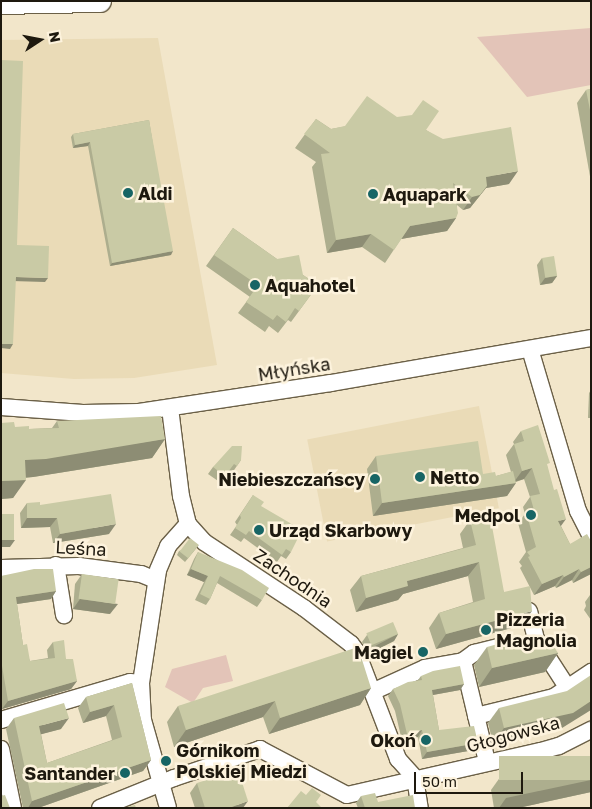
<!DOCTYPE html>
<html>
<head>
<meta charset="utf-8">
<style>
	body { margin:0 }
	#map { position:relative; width:592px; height:809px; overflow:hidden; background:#f2e6ca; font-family:"Golos Text",sans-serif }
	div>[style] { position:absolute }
	.built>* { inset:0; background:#eadbb7; transform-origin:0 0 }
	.green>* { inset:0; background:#e3c4b8 }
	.roads { filter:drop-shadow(1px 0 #6b6047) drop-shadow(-1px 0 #6b6047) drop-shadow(0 1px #6b6047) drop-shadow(0 -1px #6b6047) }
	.street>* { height:16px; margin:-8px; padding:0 8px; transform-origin:8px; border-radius:8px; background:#fff }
	.secondary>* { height:22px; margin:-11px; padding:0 11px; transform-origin:11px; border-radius:11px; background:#fff }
	.wall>* { inset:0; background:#adae8e }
	.shaded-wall>* { inset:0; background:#8d8d74 }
	.building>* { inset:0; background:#c9caa5; transform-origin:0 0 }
	.dots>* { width:14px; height:14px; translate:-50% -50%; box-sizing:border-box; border:2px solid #fdf3dd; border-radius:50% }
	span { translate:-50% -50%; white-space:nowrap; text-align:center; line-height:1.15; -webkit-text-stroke:5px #fdf3dd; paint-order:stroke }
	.poi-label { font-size:18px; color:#1e190f; font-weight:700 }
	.left { translate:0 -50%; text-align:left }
	.right { translate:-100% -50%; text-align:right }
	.street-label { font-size:18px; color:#1e190f }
	.frame { position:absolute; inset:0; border:2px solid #1e190f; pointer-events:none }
	.north { position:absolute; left:15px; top:15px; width:50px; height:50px; -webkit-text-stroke:4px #fdf3dd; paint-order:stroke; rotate:79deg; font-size:14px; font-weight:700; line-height:20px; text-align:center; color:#1e190f }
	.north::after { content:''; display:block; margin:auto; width:18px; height:22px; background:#1e190f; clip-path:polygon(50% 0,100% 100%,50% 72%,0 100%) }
	.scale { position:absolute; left:414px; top:772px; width:109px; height:22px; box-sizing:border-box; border:2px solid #1e190f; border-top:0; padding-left:6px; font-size:15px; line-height:18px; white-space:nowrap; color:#1e190f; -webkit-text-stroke:4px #fdf3dd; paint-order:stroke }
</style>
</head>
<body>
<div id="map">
	<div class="built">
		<div style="clip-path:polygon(158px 38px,217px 365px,134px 378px,74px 379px,1px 373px,1px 40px)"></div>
		<div style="left:479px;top:406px;width:104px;height:175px;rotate:79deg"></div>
	</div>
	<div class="green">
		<div style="clip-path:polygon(591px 28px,591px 85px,527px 97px,477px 37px)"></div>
		<div style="clip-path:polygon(226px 655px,233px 681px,203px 688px,193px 703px,165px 687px,172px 669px)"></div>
	</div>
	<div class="roads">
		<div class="street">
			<div style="left:530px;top:349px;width:169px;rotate:73.5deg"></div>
			<div style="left:578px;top:511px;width:29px;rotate:63deg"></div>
			<div style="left:1px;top:407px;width:82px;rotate:4.2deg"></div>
			<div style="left:83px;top:413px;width:56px;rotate:-1deg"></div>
			<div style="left:139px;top:412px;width:194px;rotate:-8.6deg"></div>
			<div style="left:331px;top:383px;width:264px;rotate:-9.8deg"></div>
			<div style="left:170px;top:408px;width:89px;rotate:82.9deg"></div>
			<div style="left:181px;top:496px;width:29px;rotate:76deg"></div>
			<div style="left:188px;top:524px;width:24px;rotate:48deg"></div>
			<div style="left:204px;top:542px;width:120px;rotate:33.4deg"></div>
			<div style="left:304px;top:608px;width:59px;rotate:37.5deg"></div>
			<div style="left:351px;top:644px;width:10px;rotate:53deg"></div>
			<div style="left:357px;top:652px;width:115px;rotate:69deg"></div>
			<div style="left:398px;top:759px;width:25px;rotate:48deg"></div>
			<div style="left:415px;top:778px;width:30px;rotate:81deg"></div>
			<div style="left:56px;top:565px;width:51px;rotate:80.9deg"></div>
			<div style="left:1px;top:568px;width:78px;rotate:-1.5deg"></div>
			<div style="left:79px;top:566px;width:63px;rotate:7.4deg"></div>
			<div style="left:141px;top:574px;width:16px;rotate:22deg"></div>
			<div style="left:529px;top:611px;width:29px;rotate:76deg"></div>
			<div style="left:536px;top:639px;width:57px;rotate:57.1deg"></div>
			<div style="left:463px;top:661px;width:104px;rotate:76.6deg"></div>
			<div style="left:141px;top:683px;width:37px;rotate:87deg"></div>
			<div style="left:143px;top:720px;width:91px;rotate:74.1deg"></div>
			<div style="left:372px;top:692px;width:58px;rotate:-24.4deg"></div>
			<div style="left:425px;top:668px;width:39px;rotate:-10deg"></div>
			<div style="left:463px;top:661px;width:14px;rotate:-36deg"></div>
			<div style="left:474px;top:653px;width:34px;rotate:-14deg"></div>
			<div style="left:476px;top:716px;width:80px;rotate:-13.7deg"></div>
			<div style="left:554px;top:697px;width:45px;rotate:-34deg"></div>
			<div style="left:1px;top:720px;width:134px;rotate:-16.4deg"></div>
			<div style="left:130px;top:682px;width:11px;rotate:5deg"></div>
			<div style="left:141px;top:683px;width:114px;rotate:-81.4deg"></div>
			<div style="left:158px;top:570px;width:26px;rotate:-67deg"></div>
			<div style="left:168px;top:546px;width:30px;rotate:-48deg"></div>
			<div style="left:1px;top:749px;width:60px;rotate:78.5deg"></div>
			<div style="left:100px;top:808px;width:80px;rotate:-22.1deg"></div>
			<div style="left:174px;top:778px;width:91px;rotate:-18.6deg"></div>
			<div style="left:260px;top:749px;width:98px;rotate:27.9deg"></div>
			<div style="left:347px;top:795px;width:199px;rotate:-12.8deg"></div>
			<div style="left:541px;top:751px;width:19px;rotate:-16deg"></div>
			<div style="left:559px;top:746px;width:36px;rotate:-27deg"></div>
		</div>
		<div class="secondary">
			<div style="left:1px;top:3px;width:99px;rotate:-1.2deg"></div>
		</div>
	</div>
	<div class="wall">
		<div style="clip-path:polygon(591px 89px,591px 182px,577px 103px,586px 90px)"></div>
		<div style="clip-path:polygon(397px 117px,426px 130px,509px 184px,486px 188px,470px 208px,463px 210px,457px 205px,456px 218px,447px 231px,401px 239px,385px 263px,362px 247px,327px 253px,312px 167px,316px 162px,295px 148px,316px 119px,331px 129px)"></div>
		<div style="clip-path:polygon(149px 120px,171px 255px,110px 266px,88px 146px,73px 148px,71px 137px,73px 134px)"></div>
		<div style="clip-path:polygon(233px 228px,277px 259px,303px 275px,318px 285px,291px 322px,288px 320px,278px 333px,269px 326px,265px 332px,238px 313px,250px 297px,206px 266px)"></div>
		<div style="clip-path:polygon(542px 258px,557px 276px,552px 283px,540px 285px,537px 265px)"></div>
		<div style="clip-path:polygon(591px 390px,591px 418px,588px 418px,589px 393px)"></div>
		<div style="clip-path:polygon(57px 421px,165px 439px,152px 458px,33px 477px,26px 478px,13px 498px,1px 499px,1px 423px,15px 427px,29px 429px,52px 428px)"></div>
		<div style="clip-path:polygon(521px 431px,547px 466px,561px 526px,570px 544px,591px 541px,591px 574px,573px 583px,572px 580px,556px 588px,555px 586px,534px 595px,520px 568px,522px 566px,519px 562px,526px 552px,518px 523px,525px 514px,523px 507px,530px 497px,524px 479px,516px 482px,507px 496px,373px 516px,367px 469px,376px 456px,483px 474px,496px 476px,511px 472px,506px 455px,514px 444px,513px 442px)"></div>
		<div style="clip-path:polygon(241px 460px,232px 473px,229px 471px,221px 483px,208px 474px,213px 467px)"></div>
		<div style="clip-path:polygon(253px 495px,291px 552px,286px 559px,281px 556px,277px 562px,244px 538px,241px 542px,230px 535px,237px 525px,235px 522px)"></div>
		<div style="clip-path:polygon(27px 503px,40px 505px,109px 534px,53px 543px,50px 527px,21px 528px,20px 513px)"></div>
		<div style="clip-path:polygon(470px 520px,504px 592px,522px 625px,436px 649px,429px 628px,439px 613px,473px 602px,468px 576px,403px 594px,398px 600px,356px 612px,350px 590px,361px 576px,463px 548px,460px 534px)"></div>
		<div style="clip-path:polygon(199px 545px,185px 562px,177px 555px,179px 551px)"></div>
		<div style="clip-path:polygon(198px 552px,262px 600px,257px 607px,217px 583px,210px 599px,206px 605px,195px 600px,204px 582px,187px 575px,194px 559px)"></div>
		<div style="clip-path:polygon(82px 574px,110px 614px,73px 609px,75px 584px)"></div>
		<div style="clip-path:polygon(1px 576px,56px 591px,51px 599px,17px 604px,23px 645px,30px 661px,48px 658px,47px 650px,53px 642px,66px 659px,77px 681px,71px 689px,2px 709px,1px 703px)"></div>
		<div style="clip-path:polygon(590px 595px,591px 595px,591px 620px,584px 610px,586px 606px,585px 602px)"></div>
		<div style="clip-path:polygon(398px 634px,394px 641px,368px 654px,362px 642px,367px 635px)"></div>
		<div style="clip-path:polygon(487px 647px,558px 653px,545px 672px,479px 687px,474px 665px)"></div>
		<div style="clip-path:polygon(421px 676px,464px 684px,460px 690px,433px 695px,439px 730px,478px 743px,474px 750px,422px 759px,418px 737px,402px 741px,395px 711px,388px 696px,393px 689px,418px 680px)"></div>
		<div style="clip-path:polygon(132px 683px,151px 760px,143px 771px,38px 808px,23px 808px,6px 729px,14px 718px,61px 729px,41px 734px,47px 763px,112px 740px,106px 716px,83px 723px,78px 708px,86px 697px)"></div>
		<div style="clip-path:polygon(371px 688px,360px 705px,269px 734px,263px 717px,174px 747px,167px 722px,178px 706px)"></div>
		<div style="clip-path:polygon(499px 708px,562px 728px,493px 743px,488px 723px)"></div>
		<div style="clip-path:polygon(591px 756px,591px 792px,518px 808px,494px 808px,491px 790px,501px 776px)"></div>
		<div style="clip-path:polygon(197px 783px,243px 808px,195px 808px,190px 793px)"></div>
		<div style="clip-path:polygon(361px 796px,378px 802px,415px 808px,358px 808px,356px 803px)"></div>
	</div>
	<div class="shaded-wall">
		<div style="clip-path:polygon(90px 142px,88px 146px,73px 148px,75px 145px)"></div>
		<div style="clip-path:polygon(518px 171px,509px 184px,486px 188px,470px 208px,463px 210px,486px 177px)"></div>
		<div style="clip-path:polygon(456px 218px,447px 231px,401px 239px,410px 226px)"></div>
		<div style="clip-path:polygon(371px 234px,362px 247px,327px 253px,336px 240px)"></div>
		<div style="clip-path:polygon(173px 251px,171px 255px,110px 266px,112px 263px)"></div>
		<div style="clip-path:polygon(557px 276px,552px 283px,540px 285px,545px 278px)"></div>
		<div style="clip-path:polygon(16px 277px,48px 278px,45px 282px,12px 281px)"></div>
		<div style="clip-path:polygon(1px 344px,13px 344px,10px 349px,1px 348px)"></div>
		<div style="clip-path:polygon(165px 439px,152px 458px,33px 477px,12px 478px,25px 460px)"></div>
		<div style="clip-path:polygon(532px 468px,524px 479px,514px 482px,522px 471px)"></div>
		<div style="clip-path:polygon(26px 480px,13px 498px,1px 499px,1px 481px)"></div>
		<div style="clip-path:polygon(516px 483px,507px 496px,373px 516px,382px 503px)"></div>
		<div style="clip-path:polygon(27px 518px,57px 518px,50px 527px,21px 528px)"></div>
		<div style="clip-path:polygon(566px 519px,558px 530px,558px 521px)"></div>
		<div style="clip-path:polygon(116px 524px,109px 534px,53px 543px,60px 534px)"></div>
		<div style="clip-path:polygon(1px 540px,15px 540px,10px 547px,1px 547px)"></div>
		<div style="clip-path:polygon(479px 562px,468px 576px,403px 594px,398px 600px,356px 612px,366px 598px,407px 581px)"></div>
		<div style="clip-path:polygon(591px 567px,591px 574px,573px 583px,581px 572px)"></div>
		<div style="clip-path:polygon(191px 569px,208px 576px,204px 582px,187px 575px)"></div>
		<div style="clip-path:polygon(579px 569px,572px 580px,556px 588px,564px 577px)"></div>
		<div style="clip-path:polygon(563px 575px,555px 586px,534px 595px,542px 584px)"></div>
		<div style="clip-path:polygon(56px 591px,51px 599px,10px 605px,16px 597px)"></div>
		<div style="clip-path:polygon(80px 599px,118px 604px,110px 614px,73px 609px)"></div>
		<div style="clip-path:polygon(532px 611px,522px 625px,436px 649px,446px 634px)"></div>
		<div style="clip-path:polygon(398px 634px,394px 641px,368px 654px,373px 647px)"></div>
		<div style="clip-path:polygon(558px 653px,545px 672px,479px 687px,492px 668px)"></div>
		<div style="clip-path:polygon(77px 681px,71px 689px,2px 709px,8px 701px)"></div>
		<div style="clip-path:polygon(464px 684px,460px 690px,427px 696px,432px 690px)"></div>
		<div style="clip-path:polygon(371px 688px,360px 705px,269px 734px,280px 718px)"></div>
		<div style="clip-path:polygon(275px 701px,263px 717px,174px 747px,186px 730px)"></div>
		<div style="clip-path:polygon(591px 701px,591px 710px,562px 728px,493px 743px,504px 728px)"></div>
		<div style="clip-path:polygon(114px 705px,106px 716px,83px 723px,90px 712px)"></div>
		<div style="clip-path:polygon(69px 718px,61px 729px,31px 737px,39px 726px)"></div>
		<div style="clip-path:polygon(422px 730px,418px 737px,402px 741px,407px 734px)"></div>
		<div style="clip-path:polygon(478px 743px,474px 750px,422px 759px,427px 752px)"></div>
		<div style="clip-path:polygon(151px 760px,143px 771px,38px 808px,28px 808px,32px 801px)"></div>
		<div style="clip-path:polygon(591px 780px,591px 792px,518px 808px,499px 808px,506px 798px)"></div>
		<div style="clip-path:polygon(248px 801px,243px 808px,229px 808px)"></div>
	</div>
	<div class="building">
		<div style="clip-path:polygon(1px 60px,23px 61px,17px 245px,49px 246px,48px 278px,16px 277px,13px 344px,1px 344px)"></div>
		<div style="clip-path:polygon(591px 89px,591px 115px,586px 90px)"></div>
		<div style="clip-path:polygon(367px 96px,397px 117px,412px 115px,423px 100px,439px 111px,426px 130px,443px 139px,511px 127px,518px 171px,486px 177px,487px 186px,480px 195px,472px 197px,453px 183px,458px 213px,456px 218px,410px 226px,394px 250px,371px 234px,336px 240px,321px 154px,330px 153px,304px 134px,316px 119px,331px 129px,345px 126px)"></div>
		<div style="clip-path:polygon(149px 120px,173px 251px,112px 263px,90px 142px,75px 145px,73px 134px)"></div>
		<div style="clip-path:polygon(233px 228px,277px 259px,299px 255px,303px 275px,318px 285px,299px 311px,295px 308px,286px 322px,277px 315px,273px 320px,246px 302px,258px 285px,214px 255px)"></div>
		<div style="left:554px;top:256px;width:20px;height:12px;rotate:81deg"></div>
		<div style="clip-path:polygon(161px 416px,165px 439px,46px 459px,25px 460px,26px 480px,1px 481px,1px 423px,14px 422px,15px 427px,29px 426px,29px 429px,59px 428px,57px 421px)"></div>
		<div style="clip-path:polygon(538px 425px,550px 463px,547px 464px,554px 490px,557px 489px,566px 519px,558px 521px,570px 544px,587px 534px,591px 541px,591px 567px,581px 572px,579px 569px,564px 577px,563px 575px,542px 584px,528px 557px,530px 556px,527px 552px,536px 547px,526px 512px,534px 510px,530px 496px,540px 494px,532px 468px,522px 471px,514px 444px,524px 441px,521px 431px)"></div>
		<div style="clip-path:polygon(478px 441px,483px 474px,495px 472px,496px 476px,513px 471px,516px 483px,382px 503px,376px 456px)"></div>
		<div style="clip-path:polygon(232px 446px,242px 446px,241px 460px,237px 466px,234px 464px,225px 476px,213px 467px)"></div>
		<div style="clip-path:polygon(111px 494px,116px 524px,60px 534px,57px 518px,27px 518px,27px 503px,40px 502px,40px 505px)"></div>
		<div style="clip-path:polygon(253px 495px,264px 502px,261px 506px,302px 530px,291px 552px,286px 549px,282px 555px,249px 531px,246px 535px,235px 528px,241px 518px,240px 515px)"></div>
		<div style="left:1px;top:514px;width:13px;height:26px"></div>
		<div style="clip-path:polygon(490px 515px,504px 592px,530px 586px,532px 611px,446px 634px,439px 613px,485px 599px,479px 562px,407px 581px,408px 586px,366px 598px,361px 576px,476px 545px,470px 520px)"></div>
		<div style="left:190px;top:538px;width:11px;height:17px;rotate:38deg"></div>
		<div style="clip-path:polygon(198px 552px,242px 570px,269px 588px,262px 600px,220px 576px,210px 599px,200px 594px,208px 576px,191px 569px)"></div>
		<div style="clip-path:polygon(34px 569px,53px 569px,56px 591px,16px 597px,23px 645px,27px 644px,30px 661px,55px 658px,53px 642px,64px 640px,66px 659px,73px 659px,77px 681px,8px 701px,1px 660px,1px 576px)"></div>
		<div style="left:82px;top:574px;width:37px;height:25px;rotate:8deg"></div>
		<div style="left:393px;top:622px;width:13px;height:29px;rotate:67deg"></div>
		<div style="clip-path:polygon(526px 636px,549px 639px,558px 653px,492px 668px,487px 647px)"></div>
		<div style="clip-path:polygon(358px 647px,371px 688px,280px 718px,275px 701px,186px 730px,178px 706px)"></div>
		<div style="clip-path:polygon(460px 666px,464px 684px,432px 690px,439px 730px,474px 726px,478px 743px,427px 752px,422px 730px,407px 734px,400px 704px,393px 689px,408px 682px,422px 680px,421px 676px,433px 671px)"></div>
		<div style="clip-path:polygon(591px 675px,591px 701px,573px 713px,504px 728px,499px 708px,567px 691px)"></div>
		<div style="clip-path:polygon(132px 683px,151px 760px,32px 801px,14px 718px,64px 703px,69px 718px,39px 726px,47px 763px,122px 737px,114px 705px,90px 712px,86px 697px)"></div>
		<div style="left:591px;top:756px;width:24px;height:92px;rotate:90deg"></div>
		<div style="clip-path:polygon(238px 770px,248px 801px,229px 808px,205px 808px,197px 783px)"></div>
		<div style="clip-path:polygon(312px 788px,321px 795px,316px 802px,321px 807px,320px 808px,287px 808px,301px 791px,306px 795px)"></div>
		<div style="clip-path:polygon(375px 793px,378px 802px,413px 795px,415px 808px,365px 808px,361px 796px)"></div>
		<div style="clip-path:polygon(5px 795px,10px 808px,1px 808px,1px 796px)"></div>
		<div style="clip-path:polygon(135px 805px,136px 808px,123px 808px)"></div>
	</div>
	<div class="dots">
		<div style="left:128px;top:193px;background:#176565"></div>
		<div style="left:373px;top:194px;background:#176565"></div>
		<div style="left:255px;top:285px;background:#176565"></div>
		<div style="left:420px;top:477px;background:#176565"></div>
		<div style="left:375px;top:479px;background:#176565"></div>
		<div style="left:531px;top:515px;background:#176565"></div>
		<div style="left:259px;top:530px;background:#176565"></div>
		<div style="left:486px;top:630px;background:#176565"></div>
		<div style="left:423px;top:652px;background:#176565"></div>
		<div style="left:426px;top:740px;background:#176565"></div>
		<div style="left:166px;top:761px;background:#176565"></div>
		<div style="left:125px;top:773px;background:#176565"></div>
	</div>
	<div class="poi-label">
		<span class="left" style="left:138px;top:193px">Aldi</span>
		<span class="left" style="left:383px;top:194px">Aquapark</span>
		<span class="left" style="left:265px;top:285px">Aquahotel</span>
		<span class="left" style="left:430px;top:477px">Netto</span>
		<span class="right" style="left:365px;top:479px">Niebieszczańscy</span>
		<span class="right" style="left:520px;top:515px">Medpol</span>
		<span class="left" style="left:269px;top:530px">Urząd Skarbowy</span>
		<span class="left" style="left:496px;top:630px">Pizzeria<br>Magnolia</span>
		<span class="right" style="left:413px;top:652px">Magiel</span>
		<span class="right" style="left:416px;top:740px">Okoń</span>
		<span class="left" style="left:176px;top:761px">Górnikom<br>Polskiej Miedzi</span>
		<span class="right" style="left:115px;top:773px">Santander</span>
	</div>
	<div class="street-label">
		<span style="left:294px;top:369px;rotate:-9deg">Młyńska</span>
		<span style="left:81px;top:548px;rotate:3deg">Leśna</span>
		<span style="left:293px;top:578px;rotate:34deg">Zachodnia</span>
		<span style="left:513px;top:734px;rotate:-15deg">Głogowska</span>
	</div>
	<div class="frame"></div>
	<div class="north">N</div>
	<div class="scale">50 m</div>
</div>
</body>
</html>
